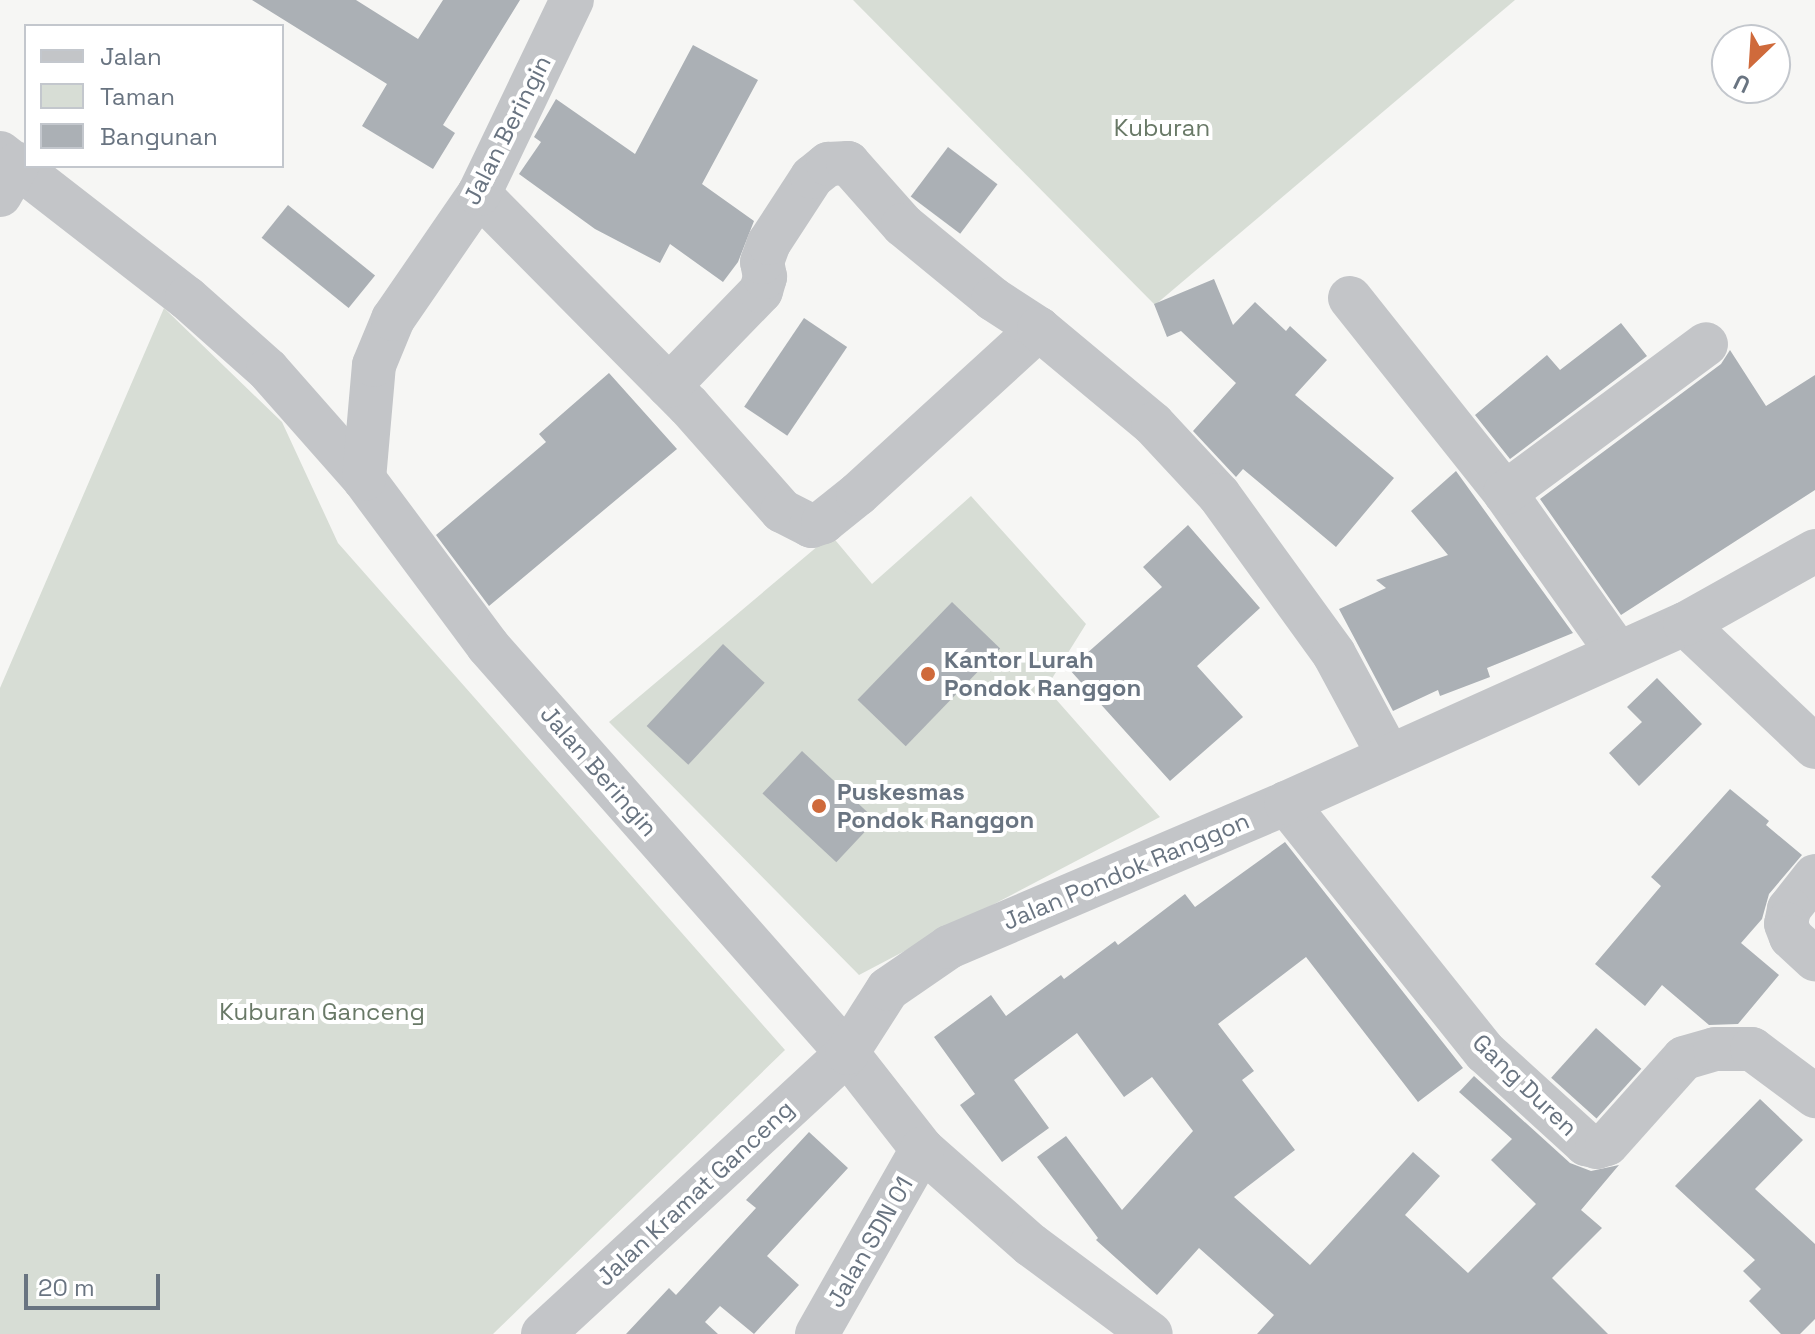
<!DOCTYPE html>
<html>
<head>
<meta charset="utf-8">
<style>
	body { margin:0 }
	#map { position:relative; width:1815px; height:1334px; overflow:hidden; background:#f6f6f4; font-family:"Space Grotesk",sans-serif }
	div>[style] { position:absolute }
	.green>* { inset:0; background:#d7ddd5 }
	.building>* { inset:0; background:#abb0b5; transform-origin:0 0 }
	.minor>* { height:44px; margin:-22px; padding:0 22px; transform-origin:22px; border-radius:22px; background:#c3c5c8 }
	.dots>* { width:22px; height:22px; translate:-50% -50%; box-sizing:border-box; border:4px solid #fff; border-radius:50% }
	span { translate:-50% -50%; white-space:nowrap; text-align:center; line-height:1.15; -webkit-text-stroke:8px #fff; paint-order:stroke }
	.park-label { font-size:24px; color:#697967 }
	.street-label { font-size:24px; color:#697481 }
	.poi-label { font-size:24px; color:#697481; font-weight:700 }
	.left { translate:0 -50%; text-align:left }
	.legend { position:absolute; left:24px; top:24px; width:260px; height:144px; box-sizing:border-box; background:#fff; border:2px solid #c3c7cd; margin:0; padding:10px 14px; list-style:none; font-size:24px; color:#697481 }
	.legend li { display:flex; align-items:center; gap:16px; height:40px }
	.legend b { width:40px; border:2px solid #c3c7cd }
	.north { position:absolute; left:1711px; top:24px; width:80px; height:80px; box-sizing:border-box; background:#fff; border:2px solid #c3c7cd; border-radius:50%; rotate:205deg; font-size:22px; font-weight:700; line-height:32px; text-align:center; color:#697481 }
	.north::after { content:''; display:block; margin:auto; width:28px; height:36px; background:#cf6a3b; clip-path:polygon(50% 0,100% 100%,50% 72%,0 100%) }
	.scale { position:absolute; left:24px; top:1274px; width:136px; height:36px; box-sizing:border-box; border:4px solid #697481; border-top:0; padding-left:10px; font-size:24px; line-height:28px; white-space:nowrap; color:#697481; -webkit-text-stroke:6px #fff; paint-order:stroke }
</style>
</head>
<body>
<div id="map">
	<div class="green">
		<div style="clip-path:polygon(853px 0,1515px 0,1155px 305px)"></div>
		<div style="clip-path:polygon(164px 308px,282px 422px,338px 543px,785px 1050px,493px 1334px,0 1334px,0 688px)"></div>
		<div style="clip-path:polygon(971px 496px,1086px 624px,1046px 688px,1160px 817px,859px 975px,609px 722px,831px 535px,872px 584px)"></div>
	</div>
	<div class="building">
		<div style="clip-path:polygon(252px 0,356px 0,418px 39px,443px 0,520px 0,443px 125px,455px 133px,433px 169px,362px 126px,387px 84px)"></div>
		<div style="clip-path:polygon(693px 45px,758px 80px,702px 184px,754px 221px,738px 262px,723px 282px,670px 244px,660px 263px,595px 229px,519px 174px,541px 142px,534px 137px,556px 99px,635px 154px)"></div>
		<div style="left:948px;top:147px;width:62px;height:62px;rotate:37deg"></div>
		<div style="left:288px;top:205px;width:112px;height:42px;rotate:39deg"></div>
		<div style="clip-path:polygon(1214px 279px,1233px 325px,1255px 302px,1286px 331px,1290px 326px,1327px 360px,1295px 395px,1394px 478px,1336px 547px,1243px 469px,1236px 477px,1193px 431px,1236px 383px,1181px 331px,1167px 337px,1154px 304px)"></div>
		<div style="left:804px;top:318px;width:52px;height:107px;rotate:34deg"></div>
		<div style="clip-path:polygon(1621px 323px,1647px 356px,1510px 459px,1475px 415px,1547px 355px,1560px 370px)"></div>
		<div style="clip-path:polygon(1730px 350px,1766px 406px,1815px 375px,1815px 490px,1621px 615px,1540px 499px,1721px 364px)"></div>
		<div style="clip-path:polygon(609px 373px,677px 449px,489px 606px,436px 535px,546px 442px,539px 434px)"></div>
		<div style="clip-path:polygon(1456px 471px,1573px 633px,1487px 668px,1490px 677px,1440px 696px,1438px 690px,1393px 711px,1339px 609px,1386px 588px,1376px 580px,1448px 555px,1411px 511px)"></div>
		<div style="clip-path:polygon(1188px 525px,1260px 608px,1197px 666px,1243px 717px,1170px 781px,1069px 669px,1162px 587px,1143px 567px)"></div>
		<div style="left:952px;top:602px;width:67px;height:136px;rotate:44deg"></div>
		<div style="left:723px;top:644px;width:57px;height:112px;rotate:43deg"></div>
		<div style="clip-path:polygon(1657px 678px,1702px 724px,1639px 786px,1609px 753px,1642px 722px,1627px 707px)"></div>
		<div style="left:802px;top:751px;width:101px;height:58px;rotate:43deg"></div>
		<div style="clip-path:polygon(1730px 789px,1769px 821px,1766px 825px,1802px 855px,1769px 894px,1762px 919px,1741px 943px,1779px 975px,1738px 1024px,1709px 1025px,1662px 985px,1645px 1006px,1595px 964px,1661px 886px,1651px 877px)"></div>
		<div style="clip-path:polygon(1285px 842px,1463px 1068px,1418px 1102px,1306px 957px,1218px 1024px,1254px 1071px,1242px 1080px,1295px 1150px,1234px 1197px,1310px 1265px,1413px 1152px,1440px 1176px,1405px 1215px,1468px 1273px,1536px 1204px,1491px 1160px,1512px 1139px,1459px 1092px,1474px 1076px,1570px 1163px,1591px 1171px,1619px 1165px,1581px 1210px,1602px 1228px,1552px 1278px,1608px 1334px,1257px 1334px,1274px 1315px,1199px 1248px,1157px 1295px,1096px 1240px,1098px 1238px,1037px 1157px,1066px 1136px,1122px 1210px,1193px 1131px,1152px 1077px,1124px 1097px,1077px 1033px,1014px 1080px,1049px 1128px,1002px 1162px,960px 1105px,975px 1094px,934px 1037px,991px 995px,1006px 1016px,1061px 975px,1064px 979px,1115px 941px,1118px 945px,1185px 894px,1195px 907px)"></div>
		<div style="left:1596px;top:1028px;width:61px;height:67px;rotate:42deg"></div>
		<div style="clip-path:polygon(1760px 1099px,1803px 1140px,1755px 1189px,1815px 1244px,1815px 1319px,1800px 1334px,1781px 1334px,1749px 1301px,1761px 1289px,1743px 1271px,1755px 1260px,1675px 1186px)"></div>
		<div style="clip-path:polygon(809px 1132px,848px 1168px,767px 1256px,799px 1285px,754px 1334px,720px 1306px,705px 1322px,718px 1334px,626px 1334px,669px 1288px,676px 1295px,756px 1208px,746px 1200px)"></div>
	</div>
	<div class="minor">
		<div style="left:0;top:153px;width:237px;rotate:37.8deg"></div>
		<div style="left:187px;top:298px;width:108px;rotate:41.6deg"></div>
		<div style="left:268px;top:370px;width:145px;rotate:48.6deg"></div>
		<div style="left:364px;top:479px;width:208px;rotate:53.4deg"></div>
		<div style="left:488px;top:646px;width:543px;rotate:48.59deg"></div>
		<div style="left:847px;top:1053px;width:122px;rotate:52deg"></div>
		<div style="left:922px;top:1149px;width:145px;rotate:41.4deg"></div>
		<div style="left:1031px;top:1245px;width:149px;rotate:36.6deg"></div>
		<div style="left:479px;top:194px;width:298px;rotate:45.3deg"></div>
		<div style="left:689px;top:406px;width:140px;rotate:48.5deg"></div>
		<div style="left:782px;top:511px;width:33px;rotate:27deg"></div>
		<div style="left:811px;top:526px;width:13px;rotate:-18deg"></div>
		<div style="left:823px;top:522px;width:45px;rotate:-38.7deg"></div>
		<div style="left:858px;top:494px;width:245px;rotate:-42.4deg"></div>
		<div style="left:0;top:195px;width:36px;rotate:-60deg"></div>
		<div style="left:1350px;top:298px;width:249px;rotate:51.5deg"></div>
		<div style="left:1505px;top:493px;width:196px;rotate:54.8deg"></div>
		<div style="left:669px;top:386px;width:132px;rotate:-45.9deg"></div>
		<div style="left:761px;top:291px;width:15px;rotate:-74deg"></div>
		<div style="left:765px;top:277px;width:15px;rotate:-101deg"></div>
		<div style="left:762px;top:262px;width:20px;rotate:-70deg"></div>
		<div style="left:769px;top:243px;width:79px;rotate:-56.9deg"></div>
		<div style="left:812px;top:177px;width:21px;rotate:-39deg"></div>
		<div style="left:828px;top:164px;width:20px;rotate:-3deg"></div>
		<div style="left:848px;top:163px;width:83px;rotate:48.4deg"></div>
		<div style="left:903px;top:225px;width:117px;rotate:39.4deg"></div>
		<div style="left:993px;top:299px;width:55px;rotate:33.1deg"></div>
		<div style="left:1039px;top:329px;width:148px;rotate:39.8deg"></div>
		<div style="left:1153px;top:424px;width:97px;rotate:47.1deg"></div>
		<div style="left:1219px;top:495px;width:196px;rotate:54.1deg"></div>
		<div style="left:1334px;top:654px;width:116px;rotate:61.7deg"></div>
		<div style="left:364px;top:479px;width:114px;rotate:-85deg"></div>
		<div style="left:374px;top:365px;width:50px;rotate:-67.6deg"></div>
		<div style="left:393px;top:319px;width:152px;rotate:-55.5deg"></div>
		<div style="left:479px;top:194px;width:215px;rotate:-64.4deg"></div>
		<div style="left:1505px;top:493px;width:250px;rotate:-36.5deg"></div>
		<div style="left:1685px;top:624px;width:179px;rotate:43.4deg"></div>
		<div style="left:1286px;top:803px;width:319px;rotate:51.4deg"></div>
		<div style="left:1485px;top:1052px;width:137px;rotate:42.3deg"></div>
		<div style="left:1586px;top:1144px;width:11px;rotate:15deg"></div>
		<div style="left:1597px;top:1147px;width:10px;rotate:-17deg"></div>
		<div style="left:1607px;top:1144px;width:115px;rotate:-48.2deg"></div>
		<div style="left:1684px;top:1058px;width:32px;rotate:-16deg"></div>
		<div style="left:1715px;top:1049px;width:37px"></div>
		<div style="left:1752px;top:1049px;width:79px;rotate:36.7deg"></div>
		<div style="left:1815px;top:876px;width:42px;rotate:128.2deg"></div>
		<div style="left:1789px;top:909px;width:15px;rotate:101deg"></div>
		<div style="left:1786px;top:924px;width:14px;rotate:69deg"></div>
		<div style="left:1791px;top:937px;width:33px;rotate:43deg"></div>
		<div style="left:543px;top:1334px;width:414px;rotate:-42.7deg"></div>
		<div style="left:847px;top:1053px;width:76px;rotate:-57.4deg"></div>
		<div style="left:888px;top:989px;width:74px;rotate:-34.5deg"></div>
		<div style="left:949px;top:947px;width:366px;rotate:-23.1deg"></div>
		<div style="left:1286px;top:803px;width:437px;rotate:-24.2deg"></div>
		<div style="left:1685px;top:624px;width:149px;rotate:-29.3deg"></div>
		<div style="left:817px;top:1334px;width:213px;rotate:-60.4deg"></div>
	</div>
	<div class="dots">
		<div style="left:928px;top:674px;background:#cf6a3b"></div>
		<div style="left:819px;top:806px;background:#cf6a3b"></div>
	</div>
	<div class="park-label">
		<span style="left:1162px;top:128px">Kuburan</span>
		<span style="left:322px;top:1012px">Kuburan Ganceng</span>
	</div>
	<div class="street-label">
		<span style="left:507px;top:130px;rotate:-63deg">Jalan Beringin</span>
		<span style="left:599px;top:771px;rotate:49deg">Jalan Beringin</span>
		<span style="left:1126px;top:871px;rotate:-23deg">Jalan Pondok Ranggon</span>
		<span style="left:1525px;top:1085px;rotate:44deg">Gang Duren</span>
		<span style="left:695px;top:1193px;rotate:-43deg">Jalan Kramat Ganceng</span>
		<span style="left:870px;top:1242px;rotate:-60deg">Jalan SDN 01</span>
	</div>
	<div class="poi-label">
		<span class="left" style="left:944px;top:674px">Kantor Lurah<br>Pondok Ranggon</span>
		<span class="left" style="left:837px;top:806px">Puskesmas<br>Pondok Ranggon</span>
	</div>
	<ul class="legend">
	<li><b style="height:10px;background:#c3c5c8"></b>Jalan</li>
	<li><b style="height:22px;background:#d7ddd5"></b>Taman</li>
	<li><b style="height:22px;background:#abb0b5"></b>Bangunan</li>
	</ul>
	<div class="north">U</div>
	<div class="scale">20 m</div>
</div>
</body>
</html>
